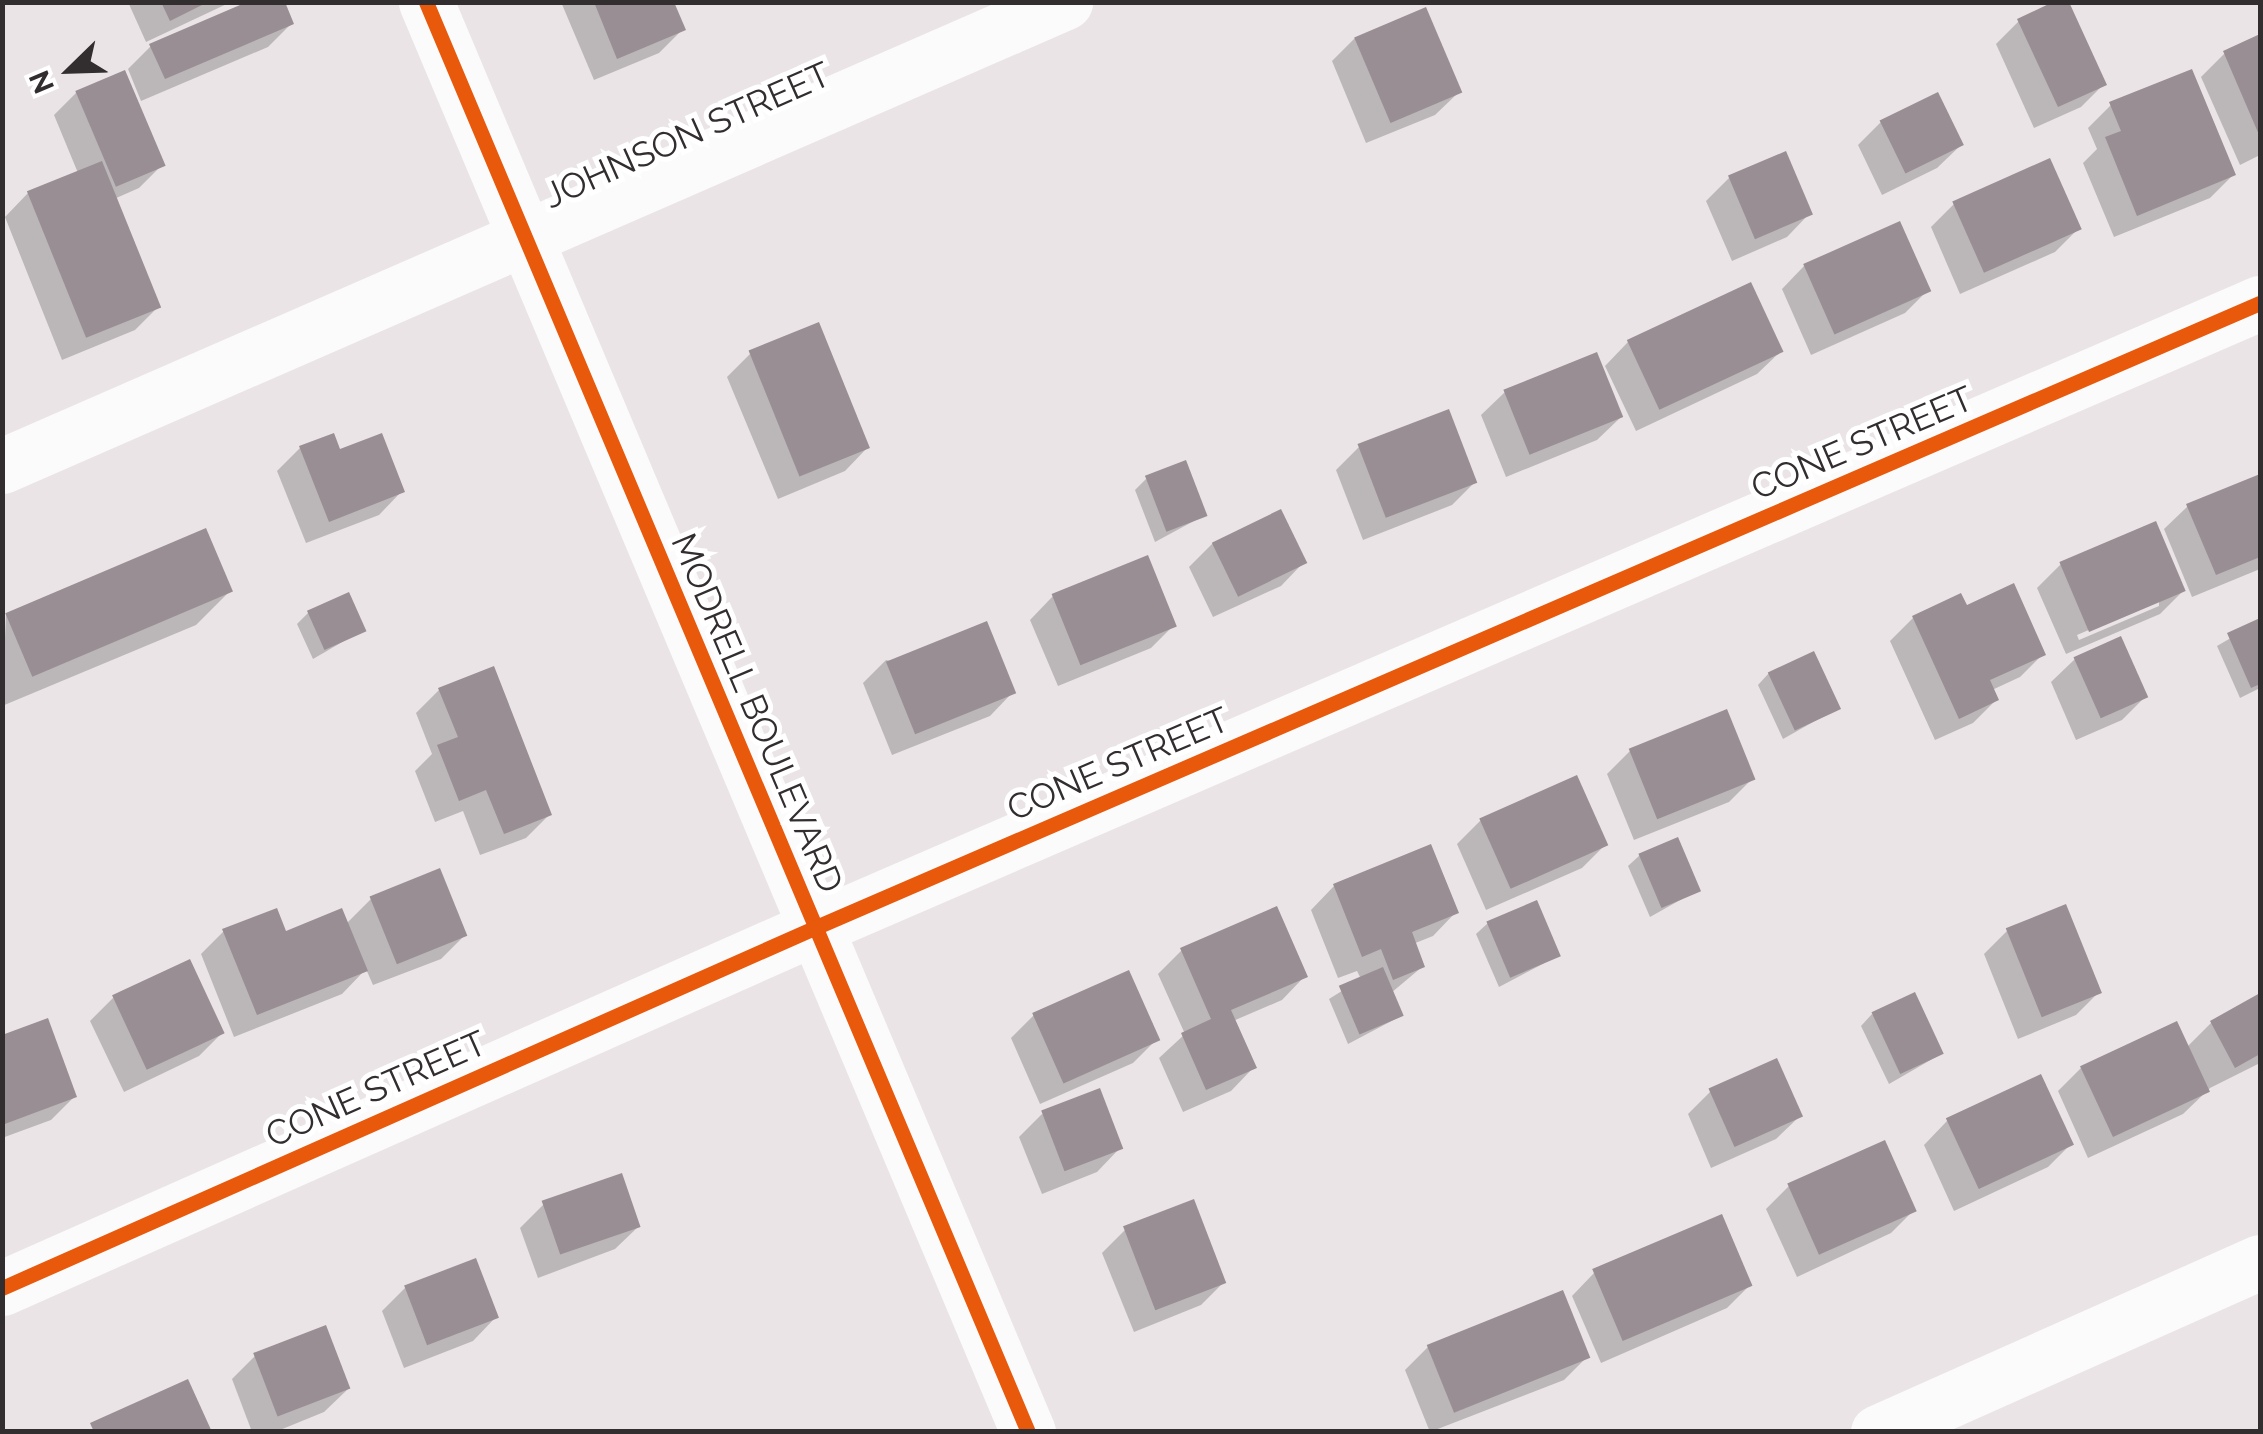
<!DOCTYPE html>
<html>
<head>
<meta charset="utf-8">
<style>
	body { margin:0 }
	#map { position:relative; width:2263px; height:1434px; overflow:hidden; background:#eae4e7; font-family:Raleway,sans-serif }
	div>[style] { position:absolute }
	.shadow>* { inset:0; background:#0003 }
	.building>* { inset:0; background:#988e93; transform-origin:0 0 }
	.minor>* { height:55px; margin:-27.5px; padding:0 27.5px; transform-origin:27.5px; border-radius:27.5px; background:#fcfbfb }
	.cycleway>* { height:15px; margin:-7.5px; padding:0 7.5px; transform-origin:7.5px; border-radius:7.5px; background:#e8590c }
	span { translate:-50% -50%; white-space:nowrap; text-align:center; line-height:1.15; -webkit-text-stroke:10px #fff; paint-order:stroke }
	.street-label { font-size:35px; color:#322d2f }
	.frame { position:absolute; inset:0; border:5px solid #322d2f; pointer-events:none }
	.north { position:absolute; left:20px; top:20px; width:100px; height:100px; -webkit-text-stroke:8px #fff; paint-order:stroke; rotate:247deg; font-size:28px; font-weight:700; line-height:40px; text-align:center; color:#322d2f }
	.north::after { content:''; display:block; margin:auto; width:35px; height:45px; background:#322d2f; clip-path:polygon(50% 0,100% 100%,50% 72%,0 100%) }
</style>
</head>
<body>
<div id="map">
	<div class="shadow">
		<div style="clip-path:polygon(128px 2px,231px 2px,146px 42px)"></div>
		<div style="clip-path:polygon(561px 2px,671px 2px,683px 29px,659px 53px,594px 80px)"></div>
		<div style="clip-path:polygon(2019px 21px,2104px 84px,2081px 107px,2034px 128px,1996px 44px)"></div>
		<div style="clip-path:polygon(291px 24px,268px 47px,141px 101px,128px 69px,151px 46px)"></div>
		<div style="clip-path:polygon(2260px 37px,2260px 155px,2240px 165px,2201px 77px,2224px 54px)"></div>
		<div style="clip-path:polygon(1355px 38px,1459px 92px,1435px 115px,1366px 143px,1332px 61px)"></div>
		<div style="clip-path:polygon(77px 92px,162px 165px,139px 188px,114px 199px,158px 307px,135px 330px,62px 360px,5px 217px,28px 193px,78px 173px,54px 115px)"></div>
		<div style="clip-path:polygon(2111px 105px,2233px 175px,2210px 198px,2114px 237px,2083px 163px,2097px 149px,2088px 128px)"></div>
		<div style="clip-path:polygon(1881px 122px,1961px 145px,1937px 168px,1882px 195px,1858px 145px)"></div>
		<div style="clip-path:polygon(1729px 178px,1810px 213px,1787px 237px,1732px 261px,1706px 201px)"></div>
		<div style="clip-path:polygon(1954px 204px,2079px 228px,2055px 252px,1960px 294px,1931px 227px)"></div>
		<div style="clip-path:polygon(1805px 265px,1928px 290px,1905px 313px,1811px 355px,1782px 289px)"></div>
		<div style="clip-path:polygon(1628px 342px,1781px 351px,1757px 374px,1636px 431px,1605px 366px)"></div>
		<div style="clip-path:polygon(750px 354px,868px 447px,845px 471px,778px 499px,727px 377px)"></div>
		<div style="clip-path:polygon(1505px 392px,1621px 417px,1597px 440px,1506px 477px,1481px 415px)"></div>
		<div style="clip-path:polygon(1359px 447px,1475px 482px,1452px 505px,1363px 540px,1336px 470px)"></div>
		<div style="clip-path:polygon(300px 448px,339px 452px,402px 491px,379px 515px,306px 543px,277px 471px)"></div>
		<div style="clip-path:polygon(2260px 476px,2260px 569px,2192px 597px,2164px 529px,2188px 506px)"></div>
		<div style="clip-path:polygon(1146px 479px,1205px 515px,1155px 542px,1135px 490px)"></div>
		<div style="clip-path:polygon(1212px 544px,1304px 562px,1281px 586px,1213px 617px,1189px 567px)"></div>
		<div style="clip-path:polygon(evenodd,2061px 564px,2183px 591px,2160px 614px,2066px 654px,2037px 588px,2061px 564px,2159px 600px,2159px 606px,2079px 640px,2077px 635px,2159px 600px)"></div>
		<div style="clip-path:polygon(230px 591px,196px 625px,2px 706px,6px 615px)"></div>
		<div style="clip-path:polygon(1053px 596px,1174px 625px,1151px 648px,1058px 686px,1030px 620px)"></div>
		<div style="clip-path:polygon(1965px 608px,2043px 654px,2020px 677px,1992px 690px,1996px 700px,1973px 723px,1935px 740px,1890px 641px,1913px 618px)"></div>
		<div style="clip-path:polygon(308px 613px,363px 630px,313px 659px,297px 624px)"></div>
		<div style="clip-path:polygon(2260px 621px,2260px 688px,2240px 698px,2217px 646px)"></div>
		<div style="clip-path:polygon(2075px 659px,2145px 697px,2122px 720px,2076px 740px,2051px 682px)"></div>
		<div style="clip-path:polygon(886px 660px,1013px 692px,990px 716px,892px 755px,863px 683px)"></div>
		<div style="clip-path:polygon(1769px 673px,1838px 708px,1783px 739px,1758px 685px)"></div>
		<div style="clip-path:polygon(439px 690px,549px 815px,526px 838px,480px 855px,463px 811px,435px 822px,415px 771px,432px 754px,416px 713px)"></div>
		<div style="clip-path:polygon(1630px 751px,1752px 779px,1729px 802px,1634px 840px,1607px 774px)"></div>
		<div style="clip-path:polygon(1480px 821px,1605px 845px,1582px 868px,1486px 910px,1457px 844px)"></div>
		<div style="clip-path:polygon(1640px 855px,1698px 890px,1650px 917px,1628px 866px)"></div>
		<div style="clip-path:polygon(1334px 886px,1456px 912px,1433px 936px,1413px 944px,1422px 967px,1391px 993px,1401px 1016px,1348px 1044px,1329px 999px,1361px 979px,1357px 971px,1338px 978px,1311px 910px)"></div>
		<div style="clip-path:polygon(371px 899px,464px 936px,441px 959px,373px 985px,366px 969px,342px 994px,234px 1037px,201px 954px,224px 931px,284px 934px,346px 924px)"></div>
		<div style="clip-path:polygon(1488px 923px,1558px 956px,1499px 987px,1476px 934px)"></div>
		<div style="clip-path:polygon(2007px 931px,2099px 992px,2076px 1015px,2018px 1039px,1984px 954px)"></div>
		<div style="clip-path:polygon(1182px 950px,1305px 976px,1282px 1000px,1233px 1021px,1254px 1067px,1231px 1091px,1183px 1112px,1159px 1058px,1185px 1034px,1158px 974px)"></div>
		<div style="clip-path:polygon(2260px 996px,2260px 1063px,2210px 1088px,2183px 1114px,2088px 1158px,2058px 1091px,2081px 1068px,2187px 1047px,2211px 1023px)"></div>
		<div style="clip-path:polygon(113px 998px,222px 1033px,199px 1056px,124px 1092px,90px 1021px)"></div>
		<div style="clip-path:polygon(1872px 1014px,1941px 1054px,1889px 1084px,1861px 1026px)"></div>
		<div style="clip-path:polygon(1034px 1015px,1157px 1039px,1133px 1063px,1040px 1104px,1011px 1038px)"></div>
		<div style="clip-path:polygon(2px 1037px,75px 1096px,51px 1120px,2px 1138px)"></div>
		<div style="clip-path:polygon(1711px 1091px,1800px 1116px,1776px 1139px,1711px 1168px,1688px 1114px)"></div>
		<div style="clip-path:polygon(1042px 1114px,1120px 1148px,1097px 1172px,1042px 1194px,1019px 1137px)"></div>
		<div style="clip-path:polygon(1947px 1121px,2071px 1144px,2048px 1167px,1954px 1211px,1924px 1145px)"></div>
		<div style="clip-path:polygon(1789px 1186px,1914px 1210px,1891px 1233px,1797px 1277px,1766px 1209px)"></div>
		<div style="clip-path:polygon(543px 1205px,639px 1226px,615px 1249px,538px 1278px,520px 1228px)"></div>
		<div style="clip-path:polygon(1125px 1230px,1224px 1282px,1201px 1305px,1134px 1332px,1102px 1253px)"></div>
		<div style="clip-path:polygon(1595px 1272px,1750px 1285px,1727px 1308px,1601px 1363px,1572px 1296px)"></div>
		<div style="clip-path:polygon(405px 1288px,496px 1317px,473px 1341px,404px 1368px,382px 1311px)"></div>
		<div style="clip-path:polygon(1428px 1347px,1587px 1357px,1564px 1380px,1430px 1432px,1405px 1370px)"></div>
		<div style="clip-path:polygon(255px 1356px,348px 1389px,324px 1412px,275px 1432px,252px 1432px,232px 1379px)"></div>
	</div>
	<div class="building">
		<div style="clip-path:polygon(161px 2px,208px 2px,170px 21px)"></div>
		<div style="clip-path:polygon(247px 2px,285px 2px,294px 24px,165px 79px,149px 44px)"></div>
		<div style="clip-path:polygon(594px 2px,674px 2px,686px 30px,617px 59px)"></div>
		<div style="clip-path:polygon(2053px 2px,2069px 2px,2107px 85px,2058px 107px,2017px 19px)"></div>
		<div style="left:1426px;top:7px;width:93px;height:78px;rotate:67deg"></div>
		<div style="clip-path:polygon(2260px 34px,2260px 137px,2223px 51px)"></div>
		<div style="clip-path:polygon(2192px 69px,2236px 175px,2137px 216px,2105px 137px,2121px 131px,2109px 102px)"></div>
		<div style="left:125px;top:70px;width:104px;height:54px;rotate:67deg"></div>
		<div style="left:1938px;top:92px;width:59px;height:65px;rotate:64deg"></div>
		<div style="left:1786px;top:151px;width:69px;height:63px;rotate:67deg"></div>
		<div style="left:2050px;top:158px;width:78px;height:107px;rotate:66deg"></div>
		<div style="left:102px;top:161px;width:158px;height:81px;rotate:68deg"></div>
		<div style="left:1900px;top:221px;width:77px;height:106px;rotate:66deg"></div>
		<div style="left:1751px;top:282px;width:77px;height:137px;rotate:65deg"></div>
		<div style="left:819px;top:322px;width:136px;height:76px;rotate:68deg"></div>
		<div style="left:1597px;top:352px;width:70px;height:101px;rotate:68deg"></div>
		<div style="left:1449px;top:409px;width:79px;height:98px;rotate:69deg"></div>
		<div style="clip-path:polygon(334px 433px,340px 449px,382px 433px,405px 492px,329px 522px,299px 446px)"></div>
		<div style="left:1186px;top:460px;width:60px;height:44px;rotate:69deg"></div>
		<div style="clip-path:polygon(2260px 474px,2260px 557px,2216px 575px,2186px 504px)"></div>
		<div style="left:1281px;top:509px;width:60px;height:77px;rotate:64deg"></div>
		<div style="left:2156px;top:521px;width:76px;height:105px;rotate:67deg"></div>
		<div style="left:206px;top:528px;width:69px;height:218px;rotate:67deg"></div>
		<div style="left:1148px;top:555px;width:77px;height:104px;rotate:68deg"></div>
		<div style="clip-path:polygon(2014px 583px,2046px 655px,1990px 680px,1999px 700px,1959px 719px,1912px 616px,1961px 593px,1967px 605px)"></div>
		<div style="left:349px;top:592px;width:43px;height:46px;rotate:66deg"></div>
		<div style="clip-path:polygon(2260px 618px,2260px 684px,2251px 688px,2227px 633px)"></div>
		<div style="left:987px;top:621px;width:78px;height:109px;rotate:68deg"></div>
		<div style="left:2121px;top:636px;width:67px;height:52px;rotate:66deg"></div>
		<div style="left:1814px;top:651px;width:64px;height:51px;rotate:65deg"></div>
		<div style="clip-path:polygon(494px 666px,552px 815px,504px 834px,486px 790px,459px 801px,437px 745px,458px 737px,438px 688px)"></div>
		<div style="left:1727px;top:709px;width:76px;height:106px;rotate:68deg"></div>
		<div style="left:1577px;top:775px;width:77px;height:107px;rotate:66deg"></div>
		<div style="left:1678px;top:837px;width:59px;height:43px;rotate:67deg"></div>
		<div style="clip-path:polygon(1431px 844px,1459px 913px,1412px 932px,1425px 967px,1393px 980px,1381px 949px,1362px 957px,1333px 884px)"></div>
		<div style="left:440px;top:868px;width:73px;height:76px;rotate:68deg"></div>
		<div style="left:1537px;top:900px;width:61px;height:55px;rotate:67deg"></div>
		<div style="left:2066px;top:904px;width:96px;height:65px;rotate:68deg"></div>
		<div style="clip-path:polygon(1277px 906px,1308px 977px,1231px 1010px,1257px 1068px,1206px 1090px,1181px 1033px,1211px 1019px,1180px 948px)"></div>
		<div style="clip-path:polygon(277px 908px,286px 931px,342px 908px,368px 971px,257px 1015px,222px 929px)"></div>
		<div style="left:190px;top:959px;width:82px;height:86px;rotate:65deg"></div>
		<div style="left:1383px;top:967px;width:53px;height:48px;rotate:67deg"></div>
		<div style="left:1129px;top:970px;width:77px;height:106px;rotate:66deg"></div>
		<div style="left:1915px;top:992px;width:68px;height:48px;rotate:65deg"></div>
		<div style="clip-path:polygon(2260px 993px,2260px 1054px,2235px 1068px,2210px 1021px)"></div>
		<div style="clip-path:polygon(48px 1018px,77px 1097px,2px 1125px,2px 1035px)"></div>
		<div style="left:2177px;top:1021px;width:78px;height:107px;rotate:65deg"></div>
		<div style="left:1777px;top:1058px;width:64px;height:75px;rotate:66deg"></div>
		<div style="left:2041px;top:1074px;width:78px;height:105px;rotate:65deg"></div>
		<div style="left:1100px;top:1088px;width:65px;height:63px;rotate:69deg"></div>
		<div style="left:1885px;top:1140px;width:78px;height:107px;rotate:66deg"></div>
		<div style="left:622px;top:1173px;width:57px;height:85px;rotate:71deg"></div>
		<div style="left:1194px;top:1199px;width:90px;height:76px;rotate:69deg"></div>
		<div style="left:1722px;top:1214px;width:78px;height:141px;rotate:67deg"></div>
		<div style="left:476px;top:1258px;width:64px;height:77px;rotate:69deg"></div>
		<div style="left:1563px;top:1290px;width:73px;height:147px;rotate:68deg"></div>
		<div style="left:326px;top:1325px;width:68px;height:78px;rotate:69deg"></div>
		<div style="clip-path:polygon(188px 1379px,212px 1432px,94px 1432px,90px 1423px)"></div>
	</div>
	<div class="minor">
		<div style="left:426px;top:2px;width:1552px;rotate:67.17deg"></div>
		<div style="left:2px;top:466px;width:1160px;rotate:-23.58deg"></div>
		<div style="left:2px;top:1288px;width:888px;rotate:-23.91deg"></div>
		<div style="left:814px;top:928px;width:1575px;rotate:-23.38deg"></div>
		<div style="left:1878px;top:1432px;width:418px;rotate:-24deg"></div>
	</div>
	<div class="cycleway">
		<div style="left:426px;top:2px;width:1552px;rotate:67.17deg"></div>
		<div style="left:2px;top:1288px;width:888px;rotate:-23.91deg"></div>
		<div style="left:814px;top:928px;width:1575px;rotate:-23.38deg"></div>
	</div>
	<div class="street-label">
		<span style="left:687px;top:135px;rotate:-24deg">JOHNSON STREET</span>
		<span style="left:1862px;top:443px;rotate:-23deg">CONE STREET</span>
		<span style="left:757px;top:713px;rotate:67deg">MODRELL BOULEVARD</span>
		<span style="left:1118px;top:764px;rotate:-23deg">CONE STREET</span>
		<span style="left:376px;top:1089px;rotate:-24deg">CONE STREET</span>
	</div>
	<div class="frame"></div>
	<div class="north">N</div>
</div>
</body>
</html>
